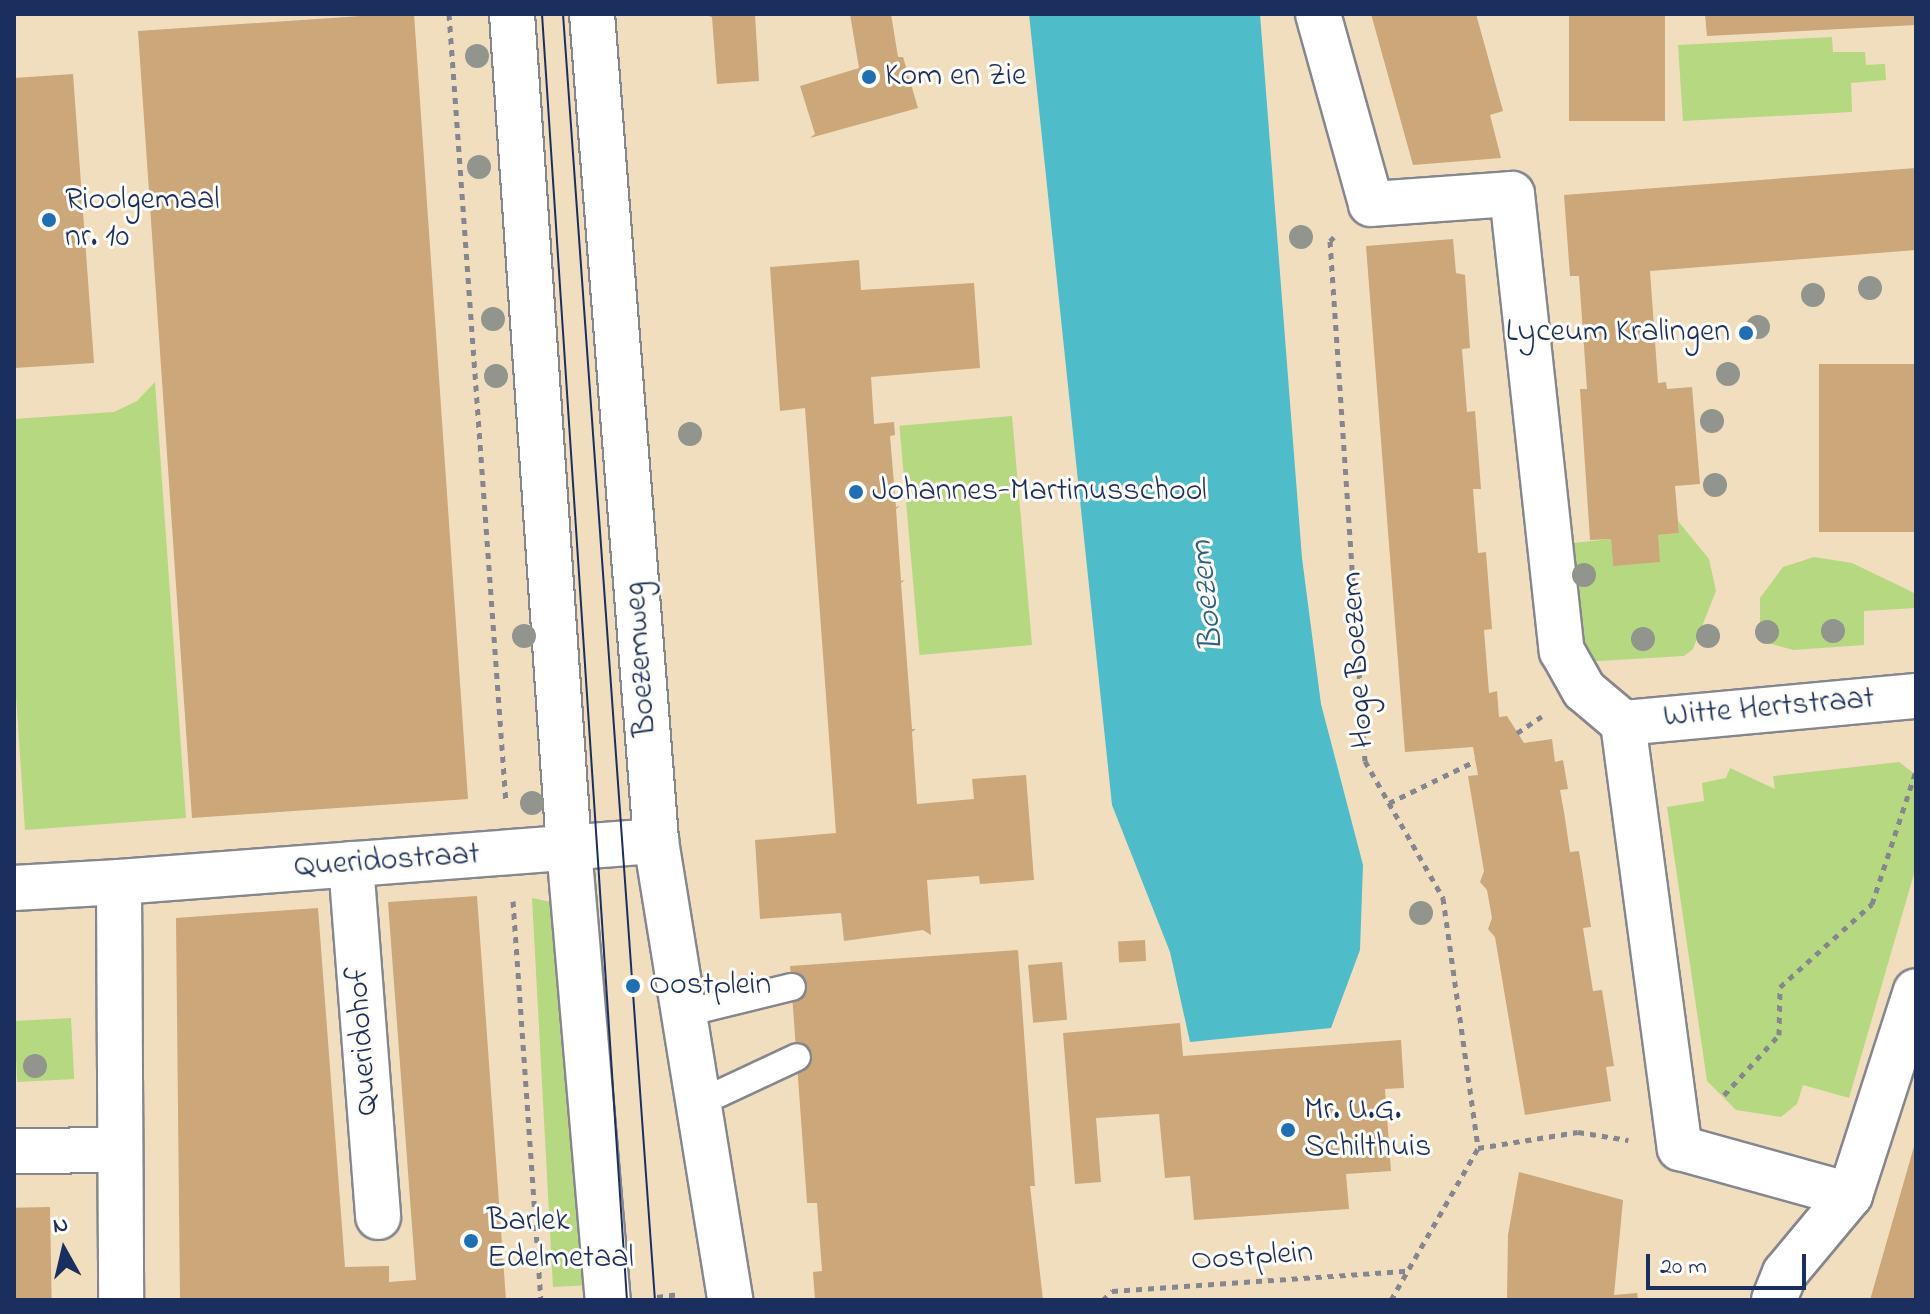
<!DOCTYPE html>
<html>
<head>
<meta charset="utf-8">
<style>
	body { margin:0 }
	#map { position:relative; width:1930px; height:1314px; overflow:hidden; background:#f1debf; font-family:"Indie Flower",sans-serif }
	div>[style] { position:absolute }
	.green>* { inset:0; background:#b6d880; transform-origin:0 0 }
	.water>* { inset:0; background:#4fbcca }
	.building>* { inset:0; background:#cba779; transform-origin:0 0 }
	.path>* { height:5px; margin-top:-2.5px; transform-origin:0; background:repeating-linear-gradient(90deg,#86868e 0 6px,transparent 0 12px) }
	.roads { filter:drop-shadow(2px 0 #86868e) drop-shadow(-2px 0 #86868e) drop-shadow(0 2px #86868e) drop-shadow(0 -2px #86868e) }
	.service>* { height:26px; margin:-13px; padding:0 13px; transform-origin:13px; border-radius:13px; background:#fff }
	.minor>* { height:44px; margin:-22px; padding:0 22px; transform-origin:22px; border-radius:22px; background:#fff }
	.secondary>* { height:44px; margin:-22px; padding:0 22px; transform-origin:22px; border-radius:22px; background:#fff }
	.tram>* { height:2px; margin:-1px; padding:0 1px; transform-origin:1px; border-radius:1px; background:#1b2f5e }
	.trees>* { width:24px; height:24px; margin:-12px; border-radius:50%; background:#91958e }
	.dots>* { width:22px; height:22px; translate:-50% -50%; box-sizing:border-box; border:4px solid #fdfcf7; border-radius:50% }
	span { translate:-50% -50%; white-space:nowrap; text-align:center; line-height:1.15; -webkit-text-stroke:6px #fdfcf7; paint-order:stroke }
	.poi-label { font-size:32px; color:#1b2f5e }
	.left { translate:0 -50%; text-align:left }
	.right { translate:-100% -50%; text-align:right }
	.street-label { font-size:32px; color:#1b2f5e }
	.water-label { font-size:34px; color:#2d6084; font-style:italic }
	.frame { position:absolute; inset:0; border:16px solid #1b2f5e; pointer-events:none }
	.north { position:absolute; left:24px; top:1210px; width:80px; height:80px; -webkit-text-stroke:6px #fdfcf7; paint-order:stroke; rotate:352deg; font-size:22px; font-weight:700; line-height:32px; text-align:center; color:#1b2f5e }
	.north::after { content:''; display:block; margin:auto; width:28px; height:36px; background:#1b2f5e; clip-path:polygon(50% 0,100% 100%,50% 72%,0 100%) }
	.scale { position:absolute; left:1646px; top:1254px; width:160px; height:36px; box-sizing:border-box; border:4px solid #1b2f5e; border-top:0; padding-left:10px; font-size:24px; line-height:28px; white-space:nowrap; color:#1b2f5e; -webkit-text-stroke:6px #fdfcf7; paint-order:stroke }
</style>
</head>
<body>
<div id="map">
	<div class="green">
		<div style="clip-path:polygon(1832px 37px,1833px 52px,1865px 52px,1866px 65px,1885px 64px,1886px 80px,1851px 83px,1852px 112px,1683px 121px,1678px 45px)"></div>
		<div style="clip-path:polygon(155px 382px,186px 818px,25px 830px,14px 666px,14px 419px,114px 412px,137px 401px)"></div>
		<div style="left:1012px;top:416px;width:230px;height:113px;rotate:85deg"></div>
		<div style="clip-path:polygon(1678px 521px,1709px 559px,1716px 591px,1693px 649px,1684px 656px,1583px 662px,1573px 543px,1611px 539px,1613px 565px,1658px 535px,1679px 533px)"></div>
		<div style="clip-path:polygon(1814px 557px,1852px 563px,1902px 587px,1916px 594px,1916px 608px,1864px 611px,1864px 645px,1793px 650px,1768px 643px,1760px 637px,1760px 598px,1783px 567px)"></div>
		<div style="clip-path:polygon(1899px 762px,1916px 775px,1916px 867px,1849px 1098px,1803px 1085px,1797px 1104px,1781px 1117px,1736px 1110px,1707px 1081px,1667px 807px,1704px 801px,1702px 783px,1726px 778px,1730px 768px,1775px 789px,1773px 776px)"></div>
		<div style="clip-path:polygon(532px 898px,551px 902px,554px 912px,567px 1099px,591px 1285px,553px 1287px)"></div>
		<div style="left:71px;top:1018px;width:61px;height:57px;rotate:87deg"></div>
	</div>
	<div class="water">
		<div style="clip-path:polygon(1029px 14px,1260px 14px,1302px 558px,1321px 704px,1363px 865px,1360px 950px,1331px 1028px,1190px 1042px,1170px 952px,1112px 805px)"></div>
	</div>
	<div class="building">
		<div style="clip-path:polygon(391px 14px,414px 14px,468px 799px,192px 818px,138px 31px)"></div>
		<div style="clip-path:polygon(702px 14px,755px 14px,759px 81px,717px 84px,712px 17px)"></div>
		<div style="clip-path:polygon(850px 14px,891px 14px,898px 57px,903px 57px,918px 108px,810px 138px,815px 134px,800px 86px,859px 68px)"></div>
		<div style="clip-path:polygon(1371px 14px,1476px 14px,1503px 111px,1490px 115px,1501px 158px,1413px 165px)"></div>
		<div style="left:1569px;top:14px;width:96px;height:107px"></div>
		<div style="clip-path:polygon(1705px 14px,1916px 14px,1916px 25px,1707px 36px)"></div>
		<div style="clip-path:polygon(73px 74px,94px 363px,14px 368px,14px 78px)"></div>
		<div style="clip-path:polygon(1916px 168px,1916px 250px,1650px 271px,1658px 383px,1666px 382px,1667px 389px,1692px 387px,1700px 484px,1675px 486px,1679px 533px,1658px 535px,1660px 562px,1613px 566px,1611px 539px,1590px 540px,1580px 389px,1587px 389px,1579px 276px,1570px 276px,1564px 195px)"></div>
		<div style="clip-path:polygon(1453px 239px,1456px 273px,1465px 275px,1470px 348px,1462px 349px,1467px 412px,1475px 411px,1481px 489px,1473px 489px,1478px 553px,1486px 552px,1492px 629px,1484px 630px,1489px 693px,1497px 691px,1499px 717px,1507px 716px,1524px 743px,1552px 739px,1555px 762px,1563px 760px,1568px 789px,1560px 790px,1564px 812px,1570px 852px,1579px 851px,1591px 927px,1583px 928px,1593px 991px,1602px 990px,1614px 1066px,1606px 1067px,1611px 1101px,1525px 1115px,1495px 937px,1488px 929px,1492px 918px,1487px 890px,1480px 882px,1484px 871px,1468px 776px,1478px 775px,1473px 747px,1405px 752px,1366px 246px)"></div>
		<div style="clip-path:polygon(859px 260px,861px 290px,974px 283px,980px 368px,871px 377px,874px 424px,894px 422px,895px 435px,890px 436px,896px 507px,900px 506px,896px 509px,901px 581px,905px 580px,901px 583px,912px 729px,916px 729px,912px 732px,917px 804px,974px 799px,972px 779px,1026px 775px,1034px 880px,980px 884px,979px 876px,927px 880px,931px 935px,923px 930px,844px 941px,841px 913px,760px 919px,755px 840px,836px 833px,805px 408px,780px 411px,770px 267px)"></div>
		<div style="left:1916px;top:364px;width:168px;height:97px;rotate:90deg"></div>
		<div style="clip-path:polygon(477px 896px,506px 1300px,180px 1300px,176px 918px,318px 908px,345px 1267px,389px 1266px,389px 1282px,416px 1280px,388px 902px)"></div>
		<div style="left:1145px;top:940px;width:21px;height:27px;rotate:87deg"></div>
		<div style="clip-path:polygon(1018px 950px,1035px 1186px,1030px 1186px,1043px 1300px,815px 1300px,813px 1272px,822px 1271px,817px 1203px,807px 1203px,790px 966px)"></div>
		<div style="left:1062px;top:962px;width:58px;height:34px;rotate:85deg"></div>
		<div style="clip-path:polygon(1180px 1023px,1183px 1056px,1401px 1040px,1404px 1088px,1385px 1089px,1391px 1171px,1346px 1174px,1349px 1209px,1194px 1220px,1190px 1176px,1165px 1178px,1159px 1114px,1096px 1118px,1101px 1182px,1075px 1184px,1063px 1033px)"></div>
		<div style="clip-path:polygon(1915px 1143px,1916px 1300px,1870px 1300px)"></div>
		<div style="clip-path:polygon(1519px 1172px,1623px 1200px,1614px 1295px,1637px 1293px,1638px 1300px,1507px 1300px,1508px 1235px)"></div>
		<div style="left:50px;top:1207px;width:93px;height:36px;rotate:89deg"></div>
	</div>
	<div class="path">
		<div style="left:449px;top:14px;width:791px;rotate:85.87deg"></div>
		<div style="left:1334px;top:237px;width:6px;rotate:135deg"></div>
		<div style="left:1330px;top:241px;width:521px;rotate:86.15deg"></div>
		<div style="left:1365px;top:761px;width:158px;rotate:60.3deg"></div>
		<div style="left:1443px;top:898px;width:252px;rotate:82deg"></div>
		<div style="left:1517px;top:733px;width:30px;rotate:-34deg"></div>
		<div style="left:1389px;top:803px;width:96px;rotate:-26deg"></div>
		<div style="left:513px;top:901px;width:400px;rotate:86deg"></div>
		<div style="left:1724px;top:1095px;width:81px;rotate:-47.5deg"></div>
		<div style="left:1779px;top:1035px;width:48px;rotate:-88.8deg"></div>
		<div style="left:1780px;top:987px;width:124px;rotate:-42.1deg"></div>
		<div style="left:1872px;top:904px;width:140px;rotate:-71.7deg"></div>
		<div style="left:1478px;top:1148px;width:101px;rotate:-9.1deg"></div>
		<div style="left:1578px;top:1132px;width:51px;rotate:9.1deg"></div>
		<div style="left:657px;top:1297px;width:22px;rotate:-8deg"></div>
		<div style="left:1103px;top:1300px;width:13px;rotate:-45deg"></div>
		<div style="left:1112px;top:1291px;width:296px;rotate:-3.9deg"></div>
		<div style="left:1391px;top:1300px;width:175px;rotate:-60.2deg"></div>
	</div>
	<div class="roads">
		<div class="service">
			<div style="left:685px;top:1013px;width:110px;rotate:-13.7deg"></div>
			<div style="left:699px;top:1103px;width:108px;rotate:-25.1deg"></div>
		</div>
		<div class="minor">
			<div style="left:1318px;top:14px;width:197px;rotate:74.4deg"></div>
			<div style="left:1371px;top:204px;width:141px;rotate:-4.1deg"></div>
			<div style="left:1512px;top:194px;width:460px;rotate:83.8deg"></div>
			<div style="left:1562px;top:651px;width:45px;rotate:60.6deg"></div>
			<div style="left:1584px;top:690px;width:51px;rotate:40.2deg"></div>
			<div style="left:1623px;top:723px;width:429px;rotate:82.4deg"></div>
			<div style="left:1680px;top:1148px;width:176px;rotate:15.5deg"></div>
			<div style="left:1623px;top:723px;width:294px;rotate:-5.3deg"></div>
			<div style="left:351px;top:864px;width:354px;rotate:85.6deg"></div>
			<div style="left:119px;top:882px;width:539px;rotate:-4.37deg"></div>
			<div style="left:14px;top:888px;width:105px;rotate:-3.3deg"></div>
			<div style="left:119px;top:882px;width:418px;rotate:89.7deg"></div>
			<div style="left:14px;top:1151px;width:105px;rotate:-0.5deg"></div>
			<div style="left:1774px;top:1300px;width:29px;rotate:-68deg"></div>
			<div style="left:1785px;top:1273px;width:102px;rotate:-50.2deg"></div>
			<div style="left:1850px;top:1195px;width:214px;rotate:-72.1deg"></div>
		</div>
		<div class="secondary">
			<div style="left:512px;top:14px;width:836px;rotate:86.09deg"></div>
			<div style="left:569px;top:848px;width:454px;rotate:85.1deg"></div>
			<div style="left:592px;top:14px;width:829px;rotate:85.57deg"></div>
			<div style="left:656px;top:841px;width:465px;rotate:80.8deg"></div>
		</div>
	</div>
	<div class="tram">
		<div style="left:542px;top:14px;width:1289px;rotate:86.22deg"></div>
		<div style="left:563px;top:14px;width:1289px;rotate:85.91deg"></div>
	</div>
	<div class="trees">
		<div style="left:477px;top:56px"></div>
		<div style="left:479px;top:167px"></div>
		<div style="left:1301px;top:237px"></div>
		<div style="left:1870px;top:288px"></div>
		<div style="left:1813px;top:295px"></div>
		<div style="left:493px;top:319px"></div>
		<div style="left:1758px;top:327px"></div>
		<div style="left:1728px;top:374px"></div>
		<div style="left:496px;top:376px"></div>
		<div style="left:1712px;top:421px"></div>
		<div style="left:690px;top:434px"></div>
		<div style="left:1715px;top:485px"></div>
		<div style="left:1584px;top:575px"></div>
		<div style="left:1833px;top:631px"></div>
		<div style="left:1767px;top:632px"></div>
		<div style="left:524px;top:636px"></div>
		<div style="left:1708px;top:636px"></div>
		<div style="left:1643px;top:639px"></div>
		<div style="left:532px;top:803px"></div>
		<div style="left:1421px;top:913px"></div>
		<div style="left:35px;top:1066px"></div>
	</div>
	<div class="dots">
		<div style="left:869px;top:77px;background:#1f6fb2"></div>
		<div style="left:49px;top:220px;background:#1f6fb2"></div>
		<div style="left:1746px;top:333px;background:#1f6fb2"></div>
		<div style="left:856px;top:492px;background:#1f6fb2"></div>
		<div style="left:633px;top:986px;background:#1f6fb2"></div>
		<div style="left:1288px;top:1130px;background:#1f6fb2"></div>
		<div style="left:471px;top:1241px;background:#1f6fb2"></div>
	</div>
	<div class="poi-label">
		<span class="left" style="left:885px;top:77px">Kom en Zie</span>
		<span class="left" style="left:65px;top:220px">Rioolgemaal<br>nr. 10</span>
		<span class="right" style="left:1730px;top:333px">Lyceum Kralingen</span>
		<span class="left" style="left:872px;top:492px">Johannes-Martinusschool</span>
		<span class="left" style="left:649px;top:986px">Oostplein</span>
		<span class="left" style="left:1304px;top:1130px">Mr. U.G.<br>Schilthuis</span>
		<span class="left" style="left:487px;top:1241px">Barlek<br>Edelmetaal</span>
	</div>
	<div class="street-label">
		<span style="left:642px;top:659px;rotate:-94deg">Boezemweg</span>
		<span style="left:1359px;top:660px;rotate:-94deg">Hoge Boezem</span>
		<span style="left:1769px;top:709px;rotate:-5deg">Witte Hertstraat</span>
		<span style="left:387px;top:862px;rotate:-4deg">Queridostraat</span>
		<span style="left:364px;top:1041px;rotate:-94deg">Queridohof</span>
		<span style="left:1252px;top:1258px;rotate:-4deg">Oostplein</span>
	</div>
	<div class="water-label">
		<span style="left:1208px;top:596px;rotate:-96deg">Boezem</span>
	</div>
	<div class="frame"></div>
	<div class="north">N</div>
	<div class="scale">20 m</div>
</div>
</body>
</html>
